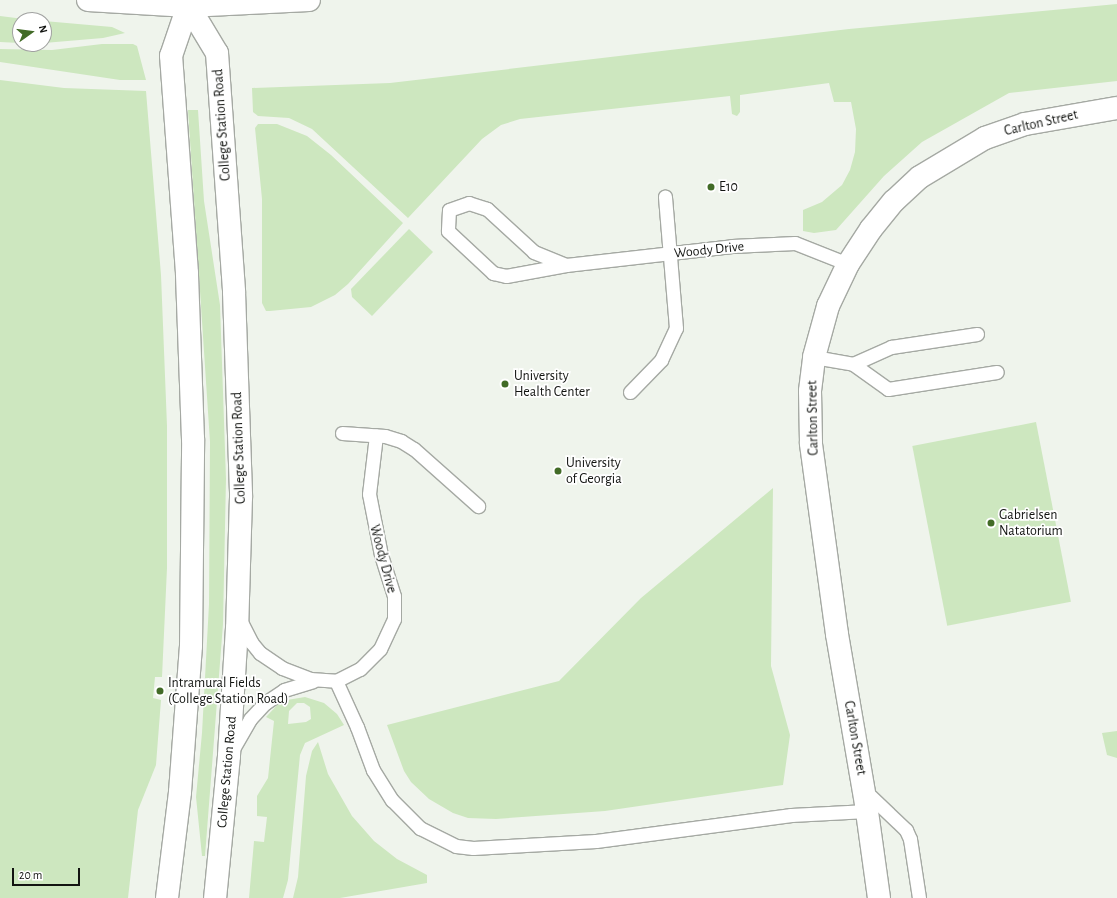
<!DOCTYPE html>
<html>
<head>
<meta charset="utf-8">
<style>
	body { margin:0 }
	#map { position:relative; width:1117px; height:898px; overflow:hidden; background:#eff4ec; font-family:"Alegreya Sans",sans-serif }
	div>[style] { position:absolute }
	.green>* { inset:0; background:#cde7bf; transform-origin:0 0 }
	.roads { filter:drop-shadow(1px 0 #a5a9a3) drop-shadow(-1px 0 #a5a9a3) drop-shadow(0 1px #a5a9a3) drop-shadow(0 -1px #a5a9a3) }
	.lane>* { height:13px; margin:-6.5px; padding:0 6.5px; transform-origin:6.5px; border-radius:6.5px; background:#fff }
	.street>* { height:22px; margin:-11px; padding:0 11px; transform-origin:11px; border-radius:11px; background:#fff }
	.secondary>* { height:22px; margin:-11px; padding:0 11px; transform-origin:11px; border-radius:11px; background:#fff }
	.dots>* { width:11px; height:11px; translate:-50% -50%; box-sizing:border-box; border:2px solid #fff; border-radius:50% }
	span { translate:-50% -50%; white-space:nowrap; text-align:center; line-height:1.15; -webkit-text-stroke:3.5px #fff; paint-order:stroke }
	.street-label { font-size:14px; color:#121411 }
	.poi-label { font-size:14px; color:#121411 }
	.left { translate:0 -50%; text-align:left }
	.north { position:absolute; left:12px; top:12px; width:40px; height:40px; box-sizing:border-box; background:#fff; border:1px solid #a0a1a0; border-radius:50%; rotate:76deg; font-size:11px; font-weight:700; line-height:16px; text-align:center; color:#121411 }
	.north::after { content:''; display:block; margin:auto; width:14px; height:18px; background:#426b27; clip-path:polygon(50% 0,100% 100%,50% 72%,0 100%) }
	.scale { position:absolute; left:12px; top:868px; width:68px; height:18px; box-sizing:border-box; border:2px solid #121411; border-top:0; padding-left:5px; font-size:12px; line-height:14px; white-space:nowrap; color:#121411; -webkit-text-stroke:3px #fff; paint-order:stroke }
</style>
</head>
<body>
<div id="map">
	<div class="green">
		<div style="clip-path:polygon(1117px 4px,1117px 81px,1009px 93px,922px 142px,884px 176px,836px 230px,814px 233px,803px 231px,803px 210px,822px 202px,842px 185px,850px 170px,855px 152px,856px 129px,851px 102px,834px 102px,829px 83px,740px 95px,740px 112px,737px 116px,732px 114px,730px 96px,520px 119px,501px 125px,482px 139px,408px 218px,312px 129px,289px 118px,258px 116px,253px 112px,252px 88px,390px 83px,849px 29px)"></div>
		<div style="clip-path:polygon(0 16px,32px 20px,20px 20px,20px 43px,0 42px)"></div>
		<div style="clip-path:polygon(44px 21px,112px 27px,125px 33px,103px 38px,44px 43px)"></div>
		<div style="clip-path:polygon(102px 44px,133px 44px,137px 46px,146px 80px,120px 80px,0 62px,0 49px,52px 50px)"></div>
		<div style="clip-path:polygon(0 80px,64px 88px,146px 91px,161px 275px,167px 426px,167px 568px,162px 677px,155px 677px,153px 698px,161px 700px,156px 765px,138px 810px,128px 898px,0 898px)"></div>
		<div style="clip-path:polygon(188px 110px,198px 110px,204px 201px,220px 305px,226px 479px,223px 624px,205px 856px,202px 856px,196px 797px,202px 733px,209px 604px,210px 442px)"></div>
		<div style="clip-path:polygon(258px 124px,277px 124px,307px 136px,331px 155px,403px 223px,348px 284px,335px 295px,311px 307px,270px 311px,266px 311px,262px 303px,262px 199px,255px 128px)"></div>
		<div style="clip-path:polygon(409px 229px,433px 252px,372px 316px,352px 297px,351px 289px)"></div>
		<div style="left:1036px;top:422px;width:183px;height:126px;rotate:79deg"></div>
		<div style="clip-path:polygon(773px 488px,771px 666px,790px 735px,783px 785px,605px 811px,496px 819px,468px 818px,453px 813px,429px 799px,411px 782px,404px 771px,387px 725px,559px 681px,641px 598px)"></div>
		<div style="clip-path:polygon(evenodd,305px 697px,324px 703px,337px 714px,344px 725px,305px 743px,300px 755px,288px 880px,283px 898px,249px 898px,254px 841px,264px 842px,267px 817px,257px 816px,257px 796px,268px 778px,274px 721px,266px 717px,281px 701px,305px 697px,297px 703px,304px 703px,310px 707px,311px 719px,306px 722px,288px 724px,289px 711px,297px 703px)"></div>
		<div style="clip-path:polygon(1117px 731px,1117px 758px,1107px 755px,1102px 733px)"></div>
		<div style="clip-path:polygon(318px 742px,328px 774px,352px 816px,374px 841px,397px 859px,427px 875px,427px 883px,340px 898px,293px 898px,298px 877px,306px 776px,312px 751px)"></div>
	</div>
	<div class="roads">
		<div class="lane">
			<div style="left:566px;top:265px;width:35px;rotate:-158deg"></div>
			<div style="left:534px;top:252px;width:64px;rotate:-137.5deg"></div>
			<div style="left:487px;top:209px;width:19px;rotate:-162deg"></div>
			<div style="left:469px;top:203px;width:21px;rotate:161deg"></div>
			<div style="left:449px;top:210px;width:21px;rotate:93deg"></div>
			<div style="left:448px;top:231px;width:62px;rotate:43deg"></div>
			<div style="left:493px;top:273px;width:13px;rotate:13deg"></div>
			<div style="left:506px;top:276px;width:61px;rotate:-10.4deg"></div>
			<div style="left:566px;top:265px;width:167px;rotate:-6.5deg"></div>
			<div style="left:732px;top:246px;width:63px;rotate:-2.7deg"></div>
			<div style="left:795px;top:243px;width:57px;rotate:21.6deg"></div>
			<div style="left:814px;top:357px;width:40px;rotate:10deg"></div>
			<div style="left:853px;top:364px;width:43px;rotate:35.5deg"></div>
			<div style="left:888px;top:389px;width:110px;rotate:-8.9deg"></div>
			<div style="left:853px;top:364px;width:42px;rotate:-24.1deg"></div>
			<div style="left:891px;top:347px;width:87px;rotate:-8.6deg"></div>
			<div style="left:630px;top:392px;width:45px;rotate:-45.9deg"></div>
			<div style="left:661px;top:360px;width:35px;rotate:-65deg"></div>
			<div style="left:676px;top:328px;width:132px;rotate:-94.8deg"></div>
			<div style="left:342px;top:433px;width:43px;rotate:4deg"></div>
			<div style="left:385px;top:436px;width:17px;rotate:17deg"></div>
			<div style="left:401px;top:441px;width:15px;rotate:32deg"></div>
			<div style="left:414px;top:449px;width:86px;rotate:41.7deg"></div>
			<div style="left:240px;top:620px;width:25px;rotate:63deg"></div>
			<div style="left:251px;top:642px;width:14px;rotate:51deg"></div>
			<div style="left:260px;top:653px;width:27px;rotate:34deg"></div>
			<div style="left:282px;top:668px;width:30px;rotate:21deg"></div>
			<div style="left:310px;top:679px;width:26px;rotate:4deg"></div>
			<div style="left:336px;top:681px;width:27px;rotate:-27deg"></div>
			<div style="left:360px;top:669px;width:28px;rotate:-45deg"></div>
			<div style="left:380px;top:649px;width:33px;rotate:-65deg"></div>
			<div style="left:394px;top:619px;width:23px;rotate:-90deg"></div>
			<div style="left:394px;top:596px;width:43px;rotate:-107.6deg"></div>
			<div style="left:381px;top:555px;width:62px;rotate:-101.1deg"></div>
			<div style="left:369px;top:494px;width:59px;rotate:-83.2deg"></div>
			<div style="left:336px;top:681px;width:51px;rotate:65.5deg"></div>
			<div style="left:357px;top:727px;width:46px;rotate:69.6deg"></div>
			<div style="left:373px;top:770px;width:36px;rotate:58deg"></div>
			<div style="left:392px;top:800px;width:40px;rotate:45deg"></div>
			<div style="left:420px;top:828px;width:40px;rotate:26.6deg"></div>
			<div style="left:456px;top:846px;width:17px;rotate:7deg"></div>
			<div style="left:473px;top:848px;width:123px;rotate:-3.3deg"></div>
			<div style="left:596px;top:841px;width:197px;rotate:-7.6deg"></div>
			<div style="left:791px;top:815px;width:76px;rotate:-3deg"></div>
			<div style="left:234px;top:747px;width:32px;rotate:-60deg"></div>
			<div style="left:250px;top:719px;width:22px;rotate:-47deg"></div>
			<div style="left:265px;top:703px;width:23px;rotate:-34deg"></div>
			<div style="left:284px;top:690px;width:30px;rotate:-17deg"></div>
			<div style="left:864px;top:790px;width:58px;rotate:43.6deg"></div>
			<div style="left:906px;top:830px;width:10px;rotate:66deg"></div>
			<div style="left:910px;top:839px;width:60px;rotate:81.3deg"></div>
		</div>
		<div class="street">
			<div style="left:879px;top:898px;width:95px;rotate:-97.9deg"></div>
			<div style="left:866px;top:804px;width:172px;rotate:-99.7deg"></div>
			<div style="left:837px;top:634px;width:193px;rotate:-97.8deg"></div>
			<div style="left:811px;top:443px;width:52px;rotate:-91.1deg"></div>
			<div style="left:810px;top:391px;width:34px;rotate:-83deg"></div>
			<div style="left:814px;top:357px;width:53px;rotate:-74.6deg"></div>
			<div style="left:828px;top:306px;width:47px;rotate:-64.5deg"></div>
			<div style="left:848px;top:264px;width:42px;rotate:-56.7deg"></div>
			<div style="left:871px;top:229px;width:36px;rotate:-51deg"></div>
			<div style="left:894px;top:201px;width:35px;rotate:-43deg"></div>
			<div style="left:920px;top:177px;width:76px;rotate:-31deg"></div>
			<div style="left:985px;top:138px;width:42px;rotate:-19.3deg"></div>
			<div style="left:1025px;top:124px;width:93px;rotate:-9.9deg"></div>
		</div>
		<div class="secondary">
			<div style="left:88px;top:0;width:100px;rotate:3.4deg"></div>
			<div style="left:188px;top:6px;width:121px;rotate:-2.8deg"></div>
			<div style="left:185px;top:0;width:62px;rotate:58.9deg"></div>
			<div style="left:217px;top:53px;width:240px;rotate:85.9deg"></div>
			<div style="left:234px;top:292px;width:205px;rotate:88deg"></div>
			<div style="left:241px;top:497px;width:131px;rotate:91.7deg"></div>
			<div style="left:237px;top:628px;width:128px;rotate:93.6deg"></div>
			<div style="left:229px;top:756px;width:143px;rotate:95.6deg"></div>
			<div style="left:167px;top:898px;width:107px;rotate:-83deg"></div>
			<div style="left:180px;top:792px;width:146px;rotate:-85.7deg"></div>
			<div style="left:191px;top:646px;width:207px;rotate:-89.4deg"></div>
			<div style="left:193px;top:439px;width:166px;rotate:-92.1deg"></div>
			<div style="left:187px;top:273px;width:218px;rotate:-94.2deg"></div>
			<div style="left:171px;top:56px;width:53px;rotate:-71.2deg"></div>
		</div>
	</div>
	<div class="dots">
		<div style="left:711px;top:187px;background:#426b27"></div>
		<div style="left:505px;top:384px;background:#426b27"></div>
		<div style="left:558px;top:471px;background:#426b27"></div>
		<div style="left:991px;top:523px;background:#426b27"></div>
		<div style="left:160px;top:691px;background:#426b27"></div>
	</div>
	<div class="street-label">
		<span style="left:1041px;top:123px;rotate:-13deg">Carlton Street</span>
		<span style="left:222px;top:125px;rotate:-94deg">College Station Road</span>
		<span style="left:709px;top:250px;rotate:-6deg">Woody Drive</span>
		<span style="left:813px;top:418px;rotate:-91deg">Carlton Street</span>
		<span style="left:239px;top:448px;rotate:-92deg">College Station Road</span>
		<span style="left:383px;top:559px;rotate:75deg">Woody Drive</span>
		<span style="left:855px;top:738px;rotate:80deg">Carlton Street</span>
		<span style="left:227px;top:772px;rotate:-85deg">College Station Road</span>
	</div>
	<div class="poi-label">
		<span class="left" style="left:719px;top:187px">E10</span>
		<span class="left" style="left:514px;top:384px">University<br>Health Center</span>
		<span class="left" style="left:566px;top:471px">University<br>of Georgia</span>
		<span class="left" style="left:999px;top:523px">Gabrielsen<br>Natatorium</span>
		<span class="left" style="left:168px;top:691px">Intramural Fields<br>(College Station Road)</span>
	</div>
	<div class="north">N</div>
	<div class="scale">20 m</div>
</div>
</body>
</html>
